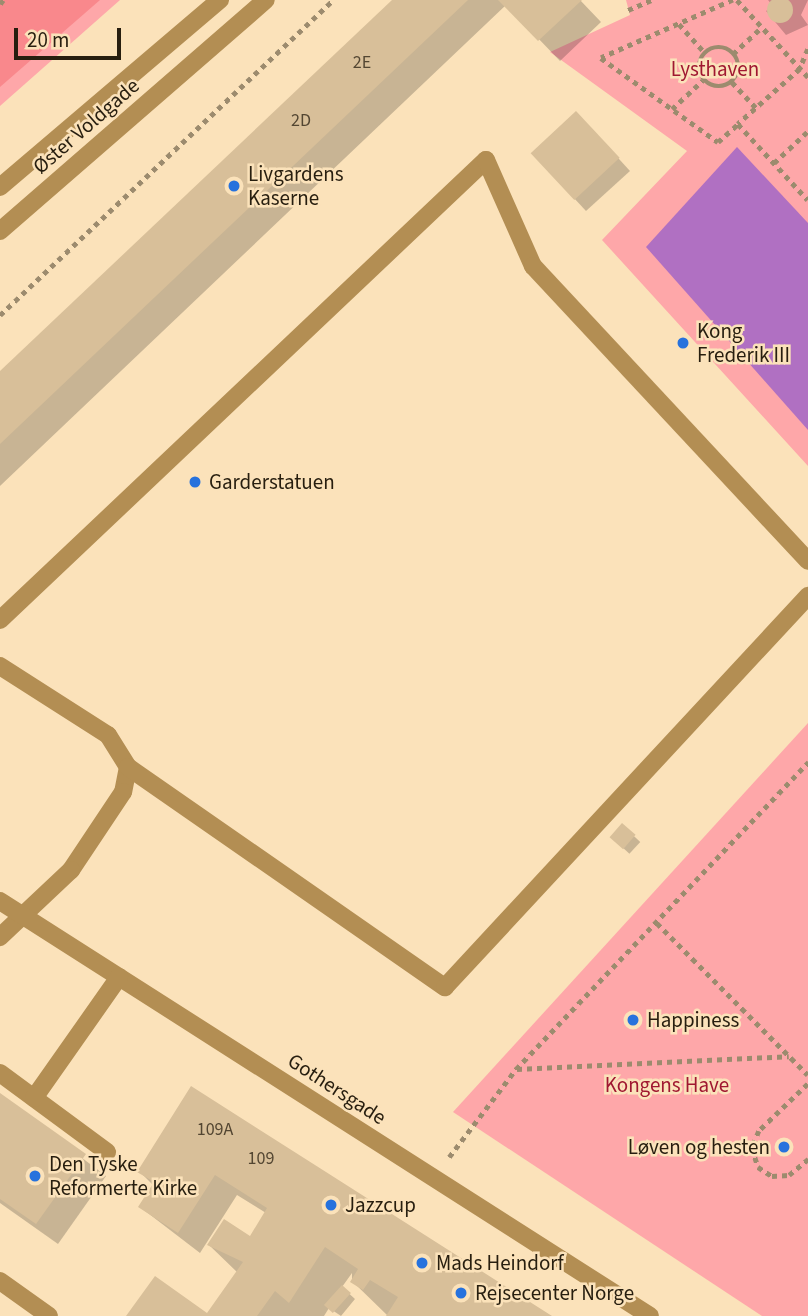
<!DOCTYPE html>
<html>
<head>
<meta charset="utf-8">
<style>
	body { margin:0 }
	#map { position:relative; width:808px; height:1316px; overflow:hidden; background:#fbe2ba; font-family:"Source Sans 3",sans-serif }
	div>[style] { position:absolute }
	.green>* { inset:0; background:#fea7a9 }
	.forest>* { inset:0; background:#f9888c }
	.water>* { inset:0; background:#b070c2 }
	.shadow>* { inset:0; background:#0003; transform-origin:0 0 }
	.building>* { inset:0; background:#d8bf99; transform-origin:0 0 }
	.round { border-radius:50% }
	.path>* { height:4.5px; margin-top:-2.25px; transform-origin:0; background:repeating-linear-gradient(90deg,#9c8b6e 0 5px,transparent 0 10px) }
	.path>.ring { margin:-2.25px; padding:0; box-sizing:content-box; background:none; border:4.5px solid #9c8b6e; border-radius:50% }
	.minor>* { height:18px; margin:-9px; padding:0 9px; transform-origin:9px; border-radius:9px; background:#b38e53 }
	.dots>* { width:19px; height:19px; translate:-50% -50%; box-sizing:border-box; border:4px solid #fbe2ba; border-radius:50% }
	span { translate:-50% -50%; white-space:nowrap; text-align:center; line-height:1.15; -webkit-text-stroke:5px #fbe2ba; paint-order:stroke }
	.number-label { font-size:18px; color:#534632 }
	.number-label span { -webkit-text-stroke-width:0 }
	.park-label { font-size:21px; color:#a01831 }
	.street-label { font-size:21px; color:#271e0f }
	.poi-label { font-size:21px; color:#271e0f }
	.left { translate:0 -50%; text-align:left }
	.right { translate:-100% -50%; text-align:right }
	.scale { position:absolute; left:14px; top:28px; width:107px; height:32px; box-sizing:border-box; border:4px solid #271e0f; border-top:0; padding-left:9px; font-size:21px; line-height:24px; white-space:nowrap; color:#271e0f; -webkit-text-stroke:5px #fbe2ba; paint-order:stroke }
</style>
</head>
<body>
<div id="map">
	<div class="green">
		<div style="clip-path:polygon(0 0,120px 0,0 106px)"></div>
		<div style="clip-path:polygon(626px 0,808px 0,808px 466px,602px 240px,687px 151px,550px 52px,630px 15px)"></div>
		<div style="clip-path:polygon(808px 723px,808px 1316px,762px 1316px,453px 1112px)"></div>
	</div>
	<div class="forest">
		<div style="clip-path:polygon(0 0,100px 0,0 87px)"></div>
	</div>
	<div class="water">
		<div style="clip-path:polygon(737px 147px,808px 223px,808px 430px,646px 247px)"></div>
	</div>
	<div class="shadow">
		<div style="clip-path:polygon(394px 0,580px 0,601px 22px,560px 61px,506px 5px,0 486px,0 374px)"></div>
		<div style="clip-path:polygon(768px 0,808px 0,801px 15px,808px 25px,786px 35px,766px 11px,773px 6px)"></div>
		<div style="clip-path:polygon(588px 125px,630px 171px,586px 211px,532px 153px)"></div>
		<div style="left:622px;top:825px;width:25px;height:16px;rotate:43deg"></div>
		<div style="clip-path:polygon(192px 1089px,549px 1316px,388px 1316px,352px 1281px,352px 1273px,342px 1287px,355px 1299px,341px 1316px,329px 1308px,324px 1316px,128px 1316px,207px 1316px,238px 1273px,209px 1245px,250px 1238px,266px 1213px,237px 1195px,200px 1253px,140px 1207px,154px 1186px,139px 1171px)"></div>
		<div style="clip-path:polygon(0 1096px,106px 1176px,58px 1244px,0 1203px)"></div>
	</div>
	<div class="building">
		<div class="round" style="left:767px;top:-3px;width:26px;height:26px"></div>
		<div style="clip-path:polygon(392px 0,468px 0,0 444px,0 371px)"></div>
		<div style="clip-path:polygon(498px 0,582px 0,538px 41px)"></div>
		<div style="left:576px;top:111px;width:64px;height:62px;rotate:47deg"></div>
		<div style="left:622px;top:823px;width:18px;height:19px;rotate:41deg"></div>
		<div style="clip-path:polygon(191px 1086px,326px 1172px,552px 1316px,386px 1316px,398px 1297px,370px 1280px,363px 1290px,350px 1282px,358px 1269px,325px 1247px,289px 1303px,275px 1291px,257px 1316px,126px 1316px,155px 1276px,207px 1313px,243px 1262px,207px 1245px,224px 1219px,250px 1236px,267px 1208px,215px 1175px,178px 1233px,138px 1207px,154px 1182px,137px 1172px)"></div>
		<div style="clip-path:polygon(0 1093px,86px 1154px,36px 1224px,0 1199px)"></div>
		<div style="left:342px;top:1285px;width:12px;height:27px;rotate:42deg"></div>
	</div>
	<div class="path">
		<div style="left:733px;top:0;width:144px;rotate:156.3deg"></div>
		<div style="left:601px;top:58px;width:144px;rotate:35.7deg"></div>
		<div style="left:718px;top:142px;width:27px;rotate:-42deg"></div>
		<div style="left:737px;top:0;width:105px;rotate:47.3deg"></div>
		<div style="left:0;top:4px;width:5px;rotate:-53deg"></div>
		<div style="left:628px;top:10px;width:25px;rotate:-23deg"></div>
		<div style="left:679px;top:24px;width:39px;rotate:48deg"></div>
		<div class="ring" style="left:699px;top:47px;width:35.5px;height:35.5px"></div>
		<div style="left:808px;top:49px;width:22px;rotate:112deg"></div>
		<div style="left:800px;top:69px;width:83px;rotate:138.4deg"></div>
		<div style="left:738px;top:124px;width:103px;rotate:47.4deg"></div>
		<div style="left:733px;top:54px;width:40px;rotate:-43deg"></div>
		<div style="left:732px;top:82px;width:35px;rotate:47deg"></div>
		<div style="left:672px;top:109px;width:42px;rotate:-43.1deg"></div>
		<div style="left:774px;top:163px;width:47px;rotate:-43.3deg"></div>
		<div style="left:0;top:315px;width:458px;rotate:-43.4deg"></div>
		<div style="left:657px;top:923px;width:214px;rotate:45.2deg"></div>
		<div style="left:517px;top:1069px;width:272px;rotate:-2.7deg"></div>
		<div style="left:808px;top:1084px;width:68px;rotate:136.2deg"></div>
		<div style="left:759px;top:1131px;width:18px;rotate:112deg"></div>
		<div style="left:752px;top:1148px;width:20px;rotate:72deg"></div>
		<div style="left:758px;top:1167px;width:17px;rotate:33deg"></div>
		<div style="left:772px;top:1176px;width:17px;rotate:-3deg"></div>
		<div style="left:789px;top:1175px;width:25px;rotate:-40deg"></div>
		<div style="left:449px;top:1157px;width:111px;rotate:-52.7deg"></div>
		<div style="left:516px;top:1069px;width:424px;rotate:-46.4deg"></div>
	</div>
	<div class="minor">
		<div style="left:0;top:187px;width:289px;rotate:-40.4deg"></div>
		<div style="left:0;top:231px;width:352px;rotate:-41deg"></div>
		<div style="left:0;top:620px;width:669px;rotate:-43.43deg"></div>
		<div style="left:486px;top:160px;width:116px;rotate:66.1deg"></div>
		<div style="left:533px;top:266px;width:403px;rotate:47deg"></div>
		<div style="left:0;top:666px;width:128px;rotate:32.6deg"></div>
		<div style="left:108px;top:735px;width:38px;rotate:58deg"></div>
		<div style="left:128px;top:767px;width:25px;rotate:101deg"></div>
		<div style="left:123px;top:792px;width:94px;rotate:123.7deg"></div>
		<div style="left:71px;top:870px;width:98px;rotate:136.7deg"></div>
		<div style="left:128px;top:767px;width:386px;rotate:34.8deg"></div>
		<div style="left:445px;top:987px;width:534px;rotate:-47.13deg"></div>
		<div style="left:0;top:901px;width:771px;rotate:32.56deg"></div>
		<div style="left:0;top:1073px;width:133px;rotate:36.4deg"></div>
		<div style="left:34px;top:1098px;width:148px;rotate:-54.9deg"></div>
		<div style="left:0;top:1281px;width:60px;rotate:35.5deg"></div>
	</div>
	<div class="dots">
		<div style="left:234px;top:186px;background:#2772dd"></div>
		<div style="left:683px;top:343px;background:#2772dd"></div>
		<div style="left:195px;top:482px;background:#2772dd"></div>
		<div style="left:633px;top:1020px;background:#2772dd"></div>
		<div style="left:784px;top:1147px;background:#2772dd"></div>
		<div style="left:35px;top:1176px;background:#2772dd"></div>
		<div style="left:331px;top:1205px;background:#2772dd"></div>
		<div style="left:422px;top:1263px;background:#2772dd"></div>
		<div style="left:461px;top:1293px;background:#2772dd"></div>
	</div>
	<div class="number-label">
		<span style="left:362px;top:63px">2E</span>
		<span style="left:301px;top:121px">2D</span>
		<span style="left:215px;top:1130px">109A</span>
		<span style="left:261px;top:1159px">109</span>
	</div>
	<div class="park-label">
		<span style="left:715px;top:69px">Lysthaven</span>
		<span style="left:667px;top:1085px">Kongens Have</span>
	</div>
	<div class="street-label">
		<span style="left:86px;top:126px;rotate:-41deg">Øster Voldgade</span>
		<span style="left:337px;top:1089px;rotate:33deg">Gothersgade</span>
	</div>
	<div class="poi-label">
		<span class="left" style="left:248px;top:186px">Livgardens<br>Kaserne</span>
		<span class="left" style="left:697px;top:343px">Kong<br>Frederik III</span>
		<span class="left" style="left:209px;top:482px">Garderstatuen</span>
		<span class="left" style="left:647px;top:1020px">Happiness</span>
		<span class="right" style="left:770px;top:1147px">Løven og hesten</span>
		<span class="left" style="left:49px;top:1176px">Den Tyske<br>Reformerte Kirke</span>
		<span class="left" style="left:345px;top:1205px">Jazzcup</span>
		<span class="left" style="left:436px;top:1263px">Mads Heindorf</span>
		<span class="left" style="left:475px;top:1293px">Rejsecenter Norge</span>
	</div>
	<div class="scale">20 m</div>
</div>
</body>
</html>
